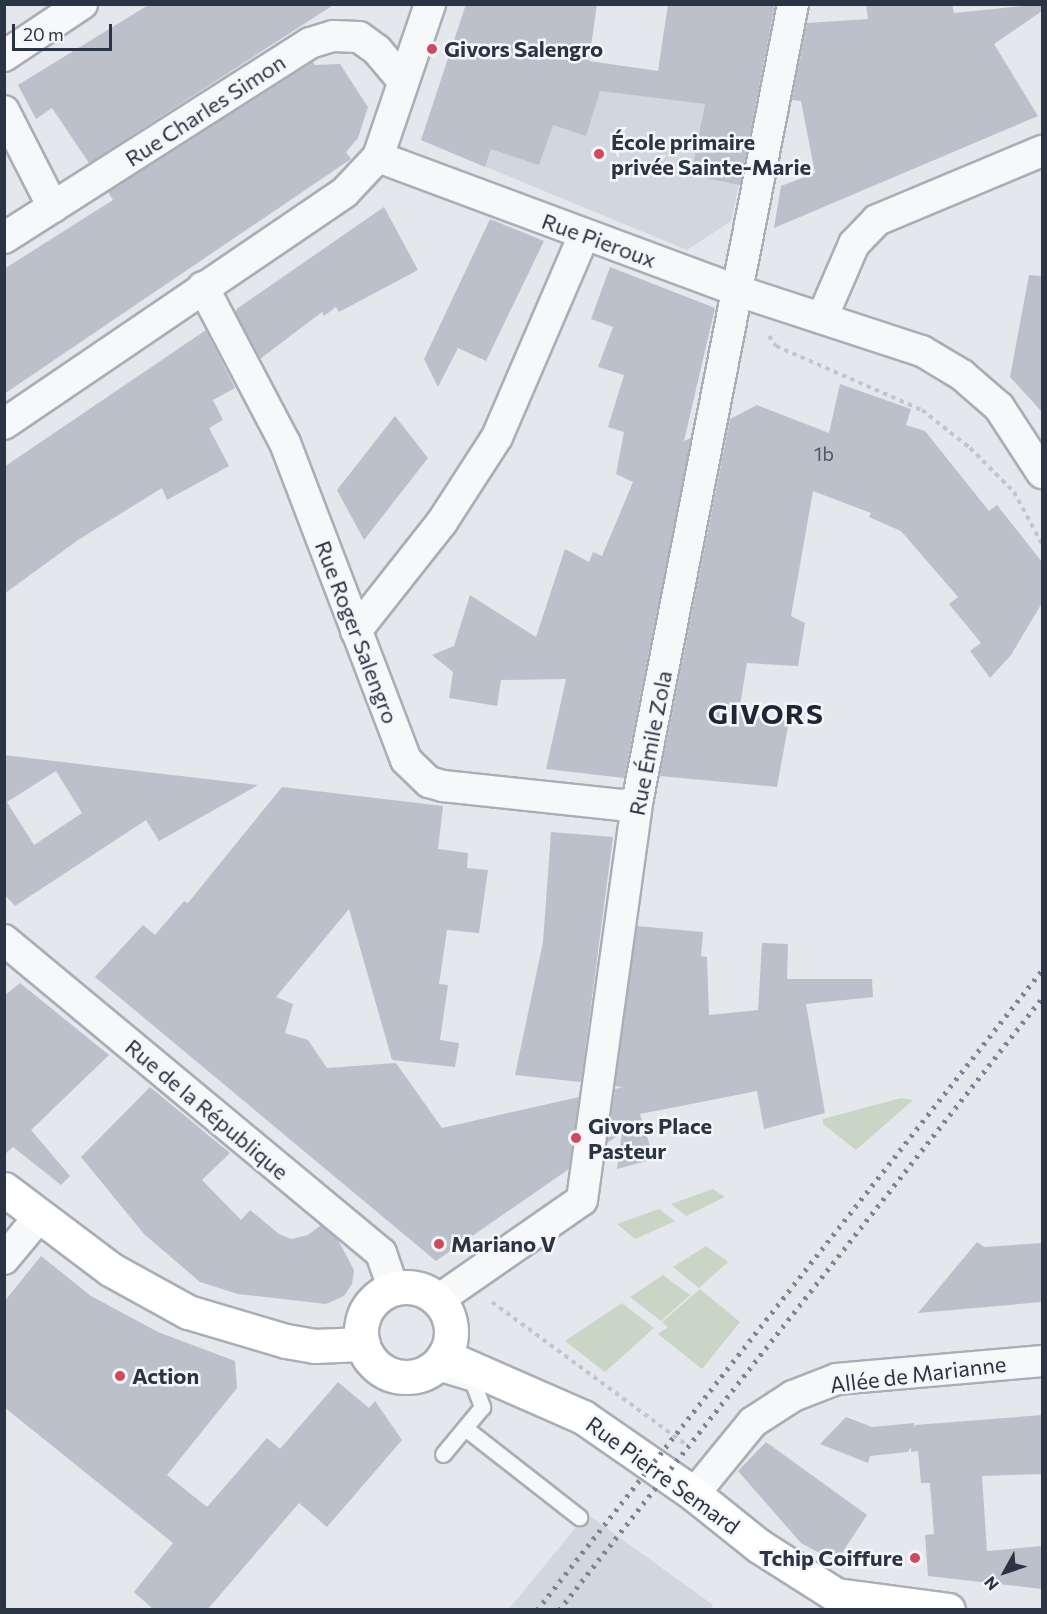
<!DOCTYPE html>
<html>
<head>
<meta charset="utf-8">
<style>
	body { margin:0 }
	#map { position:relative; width:1047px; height:1614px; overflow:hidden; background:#e4e7ec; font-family:Commissioner,sans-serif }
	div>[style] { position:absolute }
	.built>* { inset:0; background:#d2d6de }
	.green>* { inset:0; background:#c9d6c5 }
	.building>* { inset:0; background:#bbc0ca }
	.path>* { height:4px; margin-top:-2px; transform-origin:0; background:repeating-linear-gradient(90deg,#c2c5cb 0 4.5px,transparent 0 9px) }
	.roads { filter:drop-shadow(2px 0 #a9aeb7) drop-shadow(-2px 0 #a9aeb7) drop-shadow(0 2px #a9aeb7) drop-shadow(0 -2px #a9aeb7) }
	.lane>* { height:15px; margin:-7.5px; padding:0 7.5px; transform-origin:7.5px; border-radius:7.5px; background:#f7f8fa }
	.street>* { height:30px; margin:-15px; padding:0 15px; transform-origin:15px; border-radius:15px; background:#f7f8fa }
	.secondary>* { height:33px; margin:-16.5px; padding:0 16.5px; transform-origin:16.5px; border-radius:16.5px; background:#fff }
	.secondary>.ring { margin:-16.5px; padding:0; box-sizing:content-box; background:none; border:33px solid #fff; border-radius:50% }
	.rail>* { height:4.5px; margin-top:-2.25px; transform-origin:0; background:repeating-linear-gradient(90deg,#7d8696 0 3px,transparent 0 9px) }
	.dots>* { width:16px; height:16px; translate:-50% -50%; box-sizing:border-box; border:3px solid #f4f6f9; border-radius:50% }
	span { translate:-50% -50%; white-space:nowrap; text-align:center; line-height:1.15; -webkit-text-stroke:5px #f4f6f9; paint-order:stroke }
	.number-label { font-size:20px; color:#4f5766 }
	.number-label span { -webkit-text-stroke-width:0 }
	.poi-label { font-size:22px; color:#2b3445; font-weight:700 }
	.left { translate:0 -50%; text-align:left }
	.right { translate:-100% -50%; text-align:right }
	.street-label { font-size:22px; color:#2b3445 }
	.district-label { font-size:28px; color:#1d2536; font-weight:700; letter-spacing:1.5px }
	.frame { position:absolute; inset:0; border:6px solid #2b3445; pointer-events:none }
	.north { position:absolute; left:975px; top:1542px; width:60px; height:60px; -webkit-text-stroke:4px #f4f6f9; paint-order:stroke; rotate:230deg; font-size:16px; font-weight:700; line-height:24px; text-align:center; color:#2b3445 }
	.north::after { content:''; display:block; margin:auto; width:21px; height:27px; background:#2b3445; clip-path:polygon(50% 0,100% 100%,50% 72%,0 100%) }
	.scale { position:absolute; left:12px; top:24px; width:100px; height:27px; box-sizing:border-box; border:3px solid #2b3445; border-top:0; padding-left:8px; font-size:18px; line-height:21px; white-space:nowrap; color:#2b3445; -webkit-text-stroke:4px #f4f6f9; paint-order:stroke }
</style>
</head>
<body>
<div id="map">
	<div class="built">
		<div style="clip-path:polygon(449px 57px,514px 80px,755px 110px,731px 221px,687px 250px,421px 140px)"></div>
		<div style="clip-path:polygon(587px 1514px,713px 1605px,711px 1610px,508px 1610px)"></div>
	</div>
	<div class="green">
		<div style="clip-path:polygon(901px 1098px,913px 1100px,856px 1150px,823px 1124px,823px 1119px)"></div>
		<div style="clip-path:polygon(713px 1189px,725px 1197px,686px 1216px,671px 1204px)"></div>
		<div style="clip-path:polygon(659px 1209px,675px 1221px,635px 1239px,617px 1224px)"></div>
		<div style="clip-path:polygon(706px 1246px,728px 1262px,699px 1288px,673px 1267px)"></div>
		<div style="clip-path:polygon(663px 1275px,690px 1295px,661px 1321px,630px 1297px)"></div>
		<div style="clip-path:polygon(700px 1289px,740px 1322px,702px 1369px,658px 1334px,668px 1327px,662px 1322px)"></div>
		<div style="clip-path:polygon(622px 1303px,654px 1328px,605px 1372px,565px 1341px)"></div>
	</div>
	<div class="building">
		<div style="clip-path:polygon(150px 4px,335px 4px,89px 163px,52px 108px,36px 119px,18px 85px)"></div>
		<div style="clip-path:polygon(466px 4px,597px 4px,589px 61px,658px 71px,668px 4px,775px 4px,740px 185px,691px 175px,705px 104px,600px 91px,586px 136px,553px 125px,539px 165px,491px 149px,485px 167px,421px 140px)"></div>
		<div style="clip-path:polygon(866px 4px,952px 4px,954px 13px,1042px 4px,1042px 11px,994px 44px,1038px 116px,774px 228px,781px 186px,815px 173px,801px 101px,792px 100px,807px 23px,868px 19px)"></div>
		<div style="clip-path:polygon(313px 62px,315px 65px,340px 64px,368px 107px,358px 138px,346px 152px,351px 159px,4px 394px,4px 269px,113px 200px,108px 192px)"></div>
		<div style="clip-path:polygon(384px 207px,418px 270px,339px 312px,336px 307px,324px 316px,322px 312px,260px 359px,235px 312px,238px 308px)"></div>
		<div style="clip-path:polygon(490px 219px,544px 241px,486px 361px,458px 348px,438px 387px,424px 359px)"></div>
		<div style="clip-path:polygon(610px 267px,715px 308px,684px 441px,691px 438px,624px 778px,546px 769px,566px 679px,501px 680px,497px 706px,449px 698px,453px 672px,432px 655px,454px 646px,470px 595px,536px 637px,565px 549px,589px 562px,593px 552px,602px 556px,633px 482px,616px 474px,624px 432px,608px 427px,624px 375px,598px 367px,613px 327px,591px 319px)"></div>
		<div style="clip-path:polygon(1029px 275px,1042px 276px,1042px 412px,1010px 377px)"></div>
		<div style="clip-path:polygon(206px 330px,235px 388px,213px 400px,223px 420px,209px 428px,229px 466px,167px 500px,162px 488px,78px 540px,4px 594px,4px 467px)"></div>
		<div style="clip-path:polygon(840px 384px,911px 409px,906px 425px,925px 431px,989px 511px,997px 505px,1042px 562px,1042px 603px,1011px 655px,990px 678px,970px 651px,981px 643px,949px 604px,958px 597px,901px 531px,869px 517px,871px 513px,813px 491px,791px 616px,805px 623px,798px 666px,747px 663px,739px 712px,789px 721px,777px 787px,660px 776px,730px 419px,757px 405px,829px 433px)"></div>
		<div style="clip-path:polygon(395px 416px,428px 458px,364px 540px,337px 490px)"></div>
		<div style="clip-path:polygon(evenodd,4px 755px,146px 772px,258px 785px,159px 841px,146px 820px,15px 906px,4px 894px,4px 755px,56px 771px,82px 813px,34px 845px,7px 802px,56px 771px)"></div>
		<div style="clip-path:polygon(282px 787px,443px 806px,438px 849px,468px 853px,467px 868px,488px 870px,479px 933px,447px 930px,439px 984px,448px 985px,440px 1040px,459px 1043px,455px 1067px,392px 1060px,349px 909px,276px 997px,293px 1004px,285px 1033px,308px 1040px,327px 1068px,396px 1063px,442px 1128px,579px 1097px,569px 1169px,436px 1261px,95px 977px,143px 925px,155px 935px,184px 901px,188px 903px)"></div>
		<div style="clip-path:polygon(551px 832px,613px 837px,581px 1082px,515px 1075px,543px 942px)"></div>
		<div style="clip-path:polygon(637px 926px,703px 932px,701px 956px,707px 957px,709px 1015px,758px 1010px,762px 943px,788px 944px,787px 979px,872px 979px,873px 997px,806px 1004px,825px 1113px,764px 1129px,757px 1091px,640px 1114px,654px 1159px,617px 1169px,622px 1133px,607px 1143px,615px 1089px,623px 1087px,615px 1086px)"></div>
		<div style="clip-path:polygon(20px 983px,109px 1055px,31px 1130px,70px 1176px,61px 1185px,13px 1147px,4px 1155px,4px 996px)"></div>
		<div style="clip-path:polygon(150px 1087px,230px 1153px,202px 1180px,241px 1220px,250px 1210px,279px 1234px,291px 1239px,308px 1235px,321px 1225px,338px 1240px,354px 1270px,352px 1284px,344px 1296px,326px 1304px,238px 1294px,200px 1282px,144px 1234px,81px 1157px)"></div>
		<div style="clip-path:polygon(977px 1242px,984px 1247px,1042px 1243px,1042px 1302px,918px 1313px)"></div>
		<div style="clip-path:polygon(41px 1256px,91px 1296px,158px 1332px,235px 1361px,237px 1388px,167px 1475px,207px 1507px,267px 1438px,280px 1449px,338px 1382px,369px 1408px,375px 1401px,402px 1440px,327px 1527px,299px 1503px,207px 1610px,154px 1610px,134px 1592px,173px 1543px,4px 1407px,4px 1302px)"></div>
		<div style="clip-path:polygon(1042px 1415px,1042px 1474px,982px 1476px,987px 1551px,1042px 1546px,1042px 1589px,928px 1576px,925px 1535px,934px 1534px,930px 1483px,921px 1483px,918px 1451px,911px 1452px,911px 1447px,908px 1452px,870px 1456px,868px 1463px,820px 1444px,846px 1417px,872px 1427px,914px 1423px,914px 1429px,915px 1425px)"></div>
		<div style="clip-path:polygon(766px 1442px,867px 1515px,836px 1562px,801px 1543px,738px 1471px)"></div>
	</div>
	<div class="path">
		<div style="left:769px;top:336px;width:12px;rotate:55deg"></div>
		<div style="left:776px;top:346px;width:159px;rotate:23.7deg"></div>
		<div style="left:922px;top:410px;width:61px;rotate:38.4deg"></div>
		<div style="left:970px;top:448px;width:62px;rotate:45deg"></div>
		<div style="left:1014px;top:492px;width:59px;rotate:61.7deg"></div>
		<div style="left:492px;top:1302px;width:242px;rotate:36.3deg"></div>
	</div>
	<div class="roads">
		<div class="lane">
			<div style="left:430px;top:1370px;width:45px;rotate:16.8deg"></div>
			<div style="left:473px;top:1383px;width:26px;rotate:69deg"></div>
			<div style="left:482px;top:1407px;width:61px;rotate:129.7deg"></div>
			<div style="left:465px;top:1428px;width:145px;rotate:38deg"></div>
		</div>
		<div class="street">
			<div style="left:4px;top:56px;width:94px;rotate:-33.7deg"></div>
			<div style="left:4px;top:111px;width:108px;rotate:63deg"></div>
			<div style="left:378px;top:157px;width:381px;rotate:20.4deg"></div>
			<div style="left:735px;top:290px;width:197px;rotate:18.1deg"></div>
			<div style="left:922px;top:351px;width:47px;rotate:31deg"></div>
			<div style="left:962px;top:375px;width:49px;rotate:40.9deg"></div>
			<div style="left:999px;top:407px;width:79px;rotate:56.9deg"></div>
			<div style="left:4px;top:238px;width:363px;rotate:-32.5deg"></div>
			<div style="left:310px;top:43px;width:24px;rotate:-17deg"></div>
			<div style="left:333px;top:36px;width:26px;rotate:2deg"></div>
			<div style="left:359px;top:37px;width:22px;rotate:36deg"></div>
			<div style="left:377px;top:50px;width:40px;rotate:50deg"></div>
			<div style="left:203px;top:287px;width:176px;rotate:62.3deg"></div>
			<div style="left:285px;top:443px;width:339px;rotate:69.1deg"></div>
			<div style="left:406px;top:760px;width:32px;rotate:44deg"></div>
			<div style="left:429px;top:782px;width:15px;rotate:16deg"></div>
			<div style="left:443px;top:786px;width:179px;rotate:6.1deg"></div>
			<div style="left:621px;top:805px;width:16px;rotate:-7deg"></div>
			<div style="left:822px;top:318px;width:81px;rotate:-66.6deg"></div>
			<div style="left:854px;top:244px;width:33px;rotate:-46deg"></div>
			<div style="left:877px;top:220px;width:179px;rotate:-22.7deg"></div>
			<div style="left:4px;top:424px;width:412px;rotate:-34.2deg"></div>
			<div style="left:345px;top:192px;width:48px;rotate:-46.7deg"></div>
			<div style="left:378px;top:157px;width:162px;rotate:-71.2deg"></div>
			<div style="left:356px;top:631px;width:139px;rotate:-51.7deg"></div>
			<div style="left:442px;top:522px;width:101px;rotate:-57.1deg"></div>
			<div style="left:497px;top:437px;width:220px;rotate:-66.7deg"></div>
			<div style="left:4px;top:940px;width:490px;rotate:39.7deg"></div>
			<div style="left:381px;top:1253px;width:37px;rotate:71deg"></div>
			<div style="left:4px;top:1259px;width:55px;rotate:-50.2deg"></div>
			<div style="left:438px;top:1300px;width:175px;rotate:-34.8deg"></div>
			<div style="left:582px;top:1200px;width:401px;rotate:-82.1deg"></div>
			<div style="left:637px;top:803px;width:814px;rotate:-78.95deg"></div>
			<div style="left:694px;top:1494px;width:93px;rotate:-50.7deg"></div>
			<div style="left:753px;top:1422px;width:48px;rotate:-33deg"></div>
			<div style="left:793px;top:1396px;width:47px;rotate:-21.1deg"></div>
			<div style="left:837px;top:1379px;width:206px;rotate:-5deg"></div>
		</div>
		<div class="secondary">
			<div style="left:4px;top:1189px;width:133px;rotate:37deg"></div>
			<div style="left:110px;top:1269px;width:89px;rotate:28.9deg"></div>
			<div style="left:188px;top:1312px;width:102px;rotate:16.5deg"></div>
			<div style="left:286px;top:1341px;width:28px;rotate:10deg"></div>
			<div style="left:314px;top:1346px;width:49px;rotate:-2.3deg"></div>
			<div class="ring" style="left:361px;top:1287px;width:57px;height:57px"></div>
			<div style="left:444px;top:1356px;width:152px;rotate:23.7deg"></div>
			<div style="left:583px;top:1417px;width:135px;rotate:34.7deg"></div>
			<div style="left:694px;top:1494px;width:83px;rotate:38.7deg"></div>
			<div style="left:759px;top:1546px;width:91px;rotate:32.5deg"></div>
			<div style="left:836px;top:1595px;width:113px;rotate:7.6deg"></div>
		</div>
	</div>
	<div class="rail">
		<div style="left:537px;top:1610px;width:815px;rotate:-51.72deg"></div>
		<div style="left:559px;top:1610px;width:780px;rotate:-51.72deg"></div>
	</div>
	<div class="dots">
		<div style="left:432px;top:49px;background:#d1495b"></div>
		<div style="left:599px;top:154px;background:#d1495b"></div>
		<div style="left:576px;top:1138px;background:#d1495b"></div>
		<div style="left:439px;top:1244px;background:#d1495b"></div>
		<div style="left:120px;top:1376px;background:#d1495b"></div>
		<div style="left:915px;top:1558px;background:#d1495b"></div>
	</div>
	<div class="number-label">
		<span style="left:824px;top:453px">1b</span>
	</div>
	<div class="poi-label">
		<span class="left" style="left:444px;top:49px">Givors Salengro</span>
		<span class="left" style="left:611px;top:154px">École primaire<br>privée Sainte-Marie</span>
		<span class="left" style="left:588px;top:1138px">Givors Place<br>Pasteur</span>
		<span class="left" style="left:451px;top:1244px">Mariano V</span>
		<span class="left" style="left:132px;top:1376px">Action</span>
		<span class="right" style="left:903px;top:1558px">Tchip Coiffure</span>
	</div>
	<div class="street-label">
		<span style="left:205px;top:110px;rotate:-33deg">Rue Charles Simon</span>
		<span style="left:599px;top:240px;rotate:20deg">Rue Pieroux</span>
		<span style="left:357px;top:632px;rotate:69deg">Rue Roger Salengro</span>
		<span style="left:650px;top:743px;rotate:-79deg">Rue Émile Zola</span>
		<span style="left:207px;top:1109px;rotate:40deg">Rue de la République</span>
		<span style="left:918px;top:1374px;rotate:-7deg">Allée de Marianne</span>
		<span style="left:663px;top:1475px;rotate:36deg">Rue Pierre Semard</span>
	</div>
	<div class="district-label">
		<span style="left:766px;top:713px">GIVORS</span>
	</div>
	<div class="frame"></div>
	<div class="north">N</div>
	<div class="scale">20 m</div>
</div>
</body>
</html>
